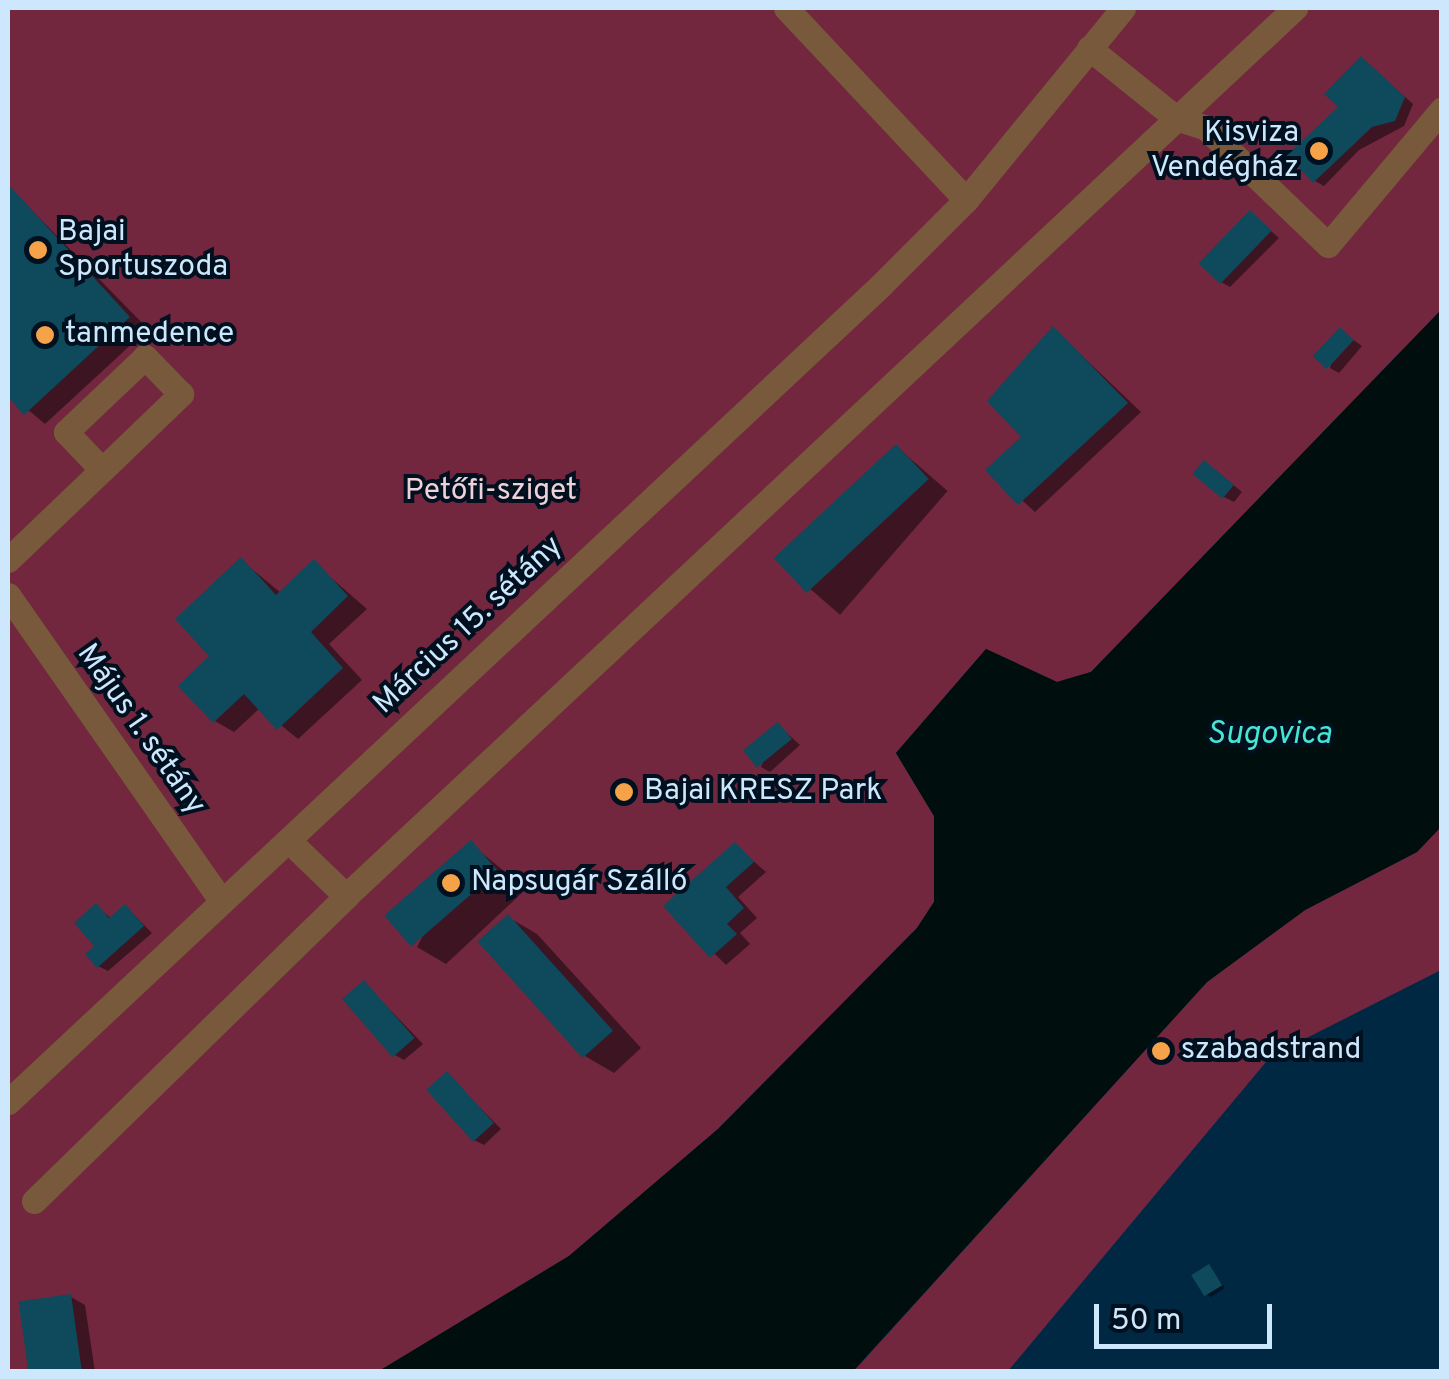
<!DOCTYPE html>
<html>
<head>
<meta charset="utf-8">
<style>
	body { margin:0 }
	#map { position:relative; width:1449px; height:1379px; overflow:hidden; background:#012843; font-family:Overpass,sans-serif }
	div>[style] { position:absolute }
	.green>* { inset:0; background:#72273f }
	.water>* { inset:0; background:#000f0d }
	.shadow>* { inset:0; background:#0007; transform-origin:0 0 }
	.building>* { inset:0; background:#0e495c; transform-origin:0 0 }
	.minor>* { height:25px; margin:-12.5px; padding:0 12.5px; transform-origin:12.5px; border-radius:12.5px; background:#78593b }
	.dots>* { width:28px; height:28px; translate:-50% -50%; box-sizing:border-box; border:5px solid #00101f; border-radius:50% }
	span { translate:-50% -50%; white-space:nowrap; text-align:center; line-height:1.15; -webkit-text-stroke:8px #00101f; paint-order:stroke }
	.poi-label { font-size:30px; color:#cde7fd }
	.right { translate:-100% -50%; text-align:right }
	.left { translate:0 -50%; text-align:left }
	.park-label { font-size:30px; color:#eed2d8 }
	.street-label { font-size:30px; color:#cde7fd }
	.water-label { font-size:32px; color:#48e5d3; font-style:italic }
	.frame { position:absolute; inset:0; border:10px solid #cde7fd; pointer-events:none }
	.scale { position:absolute; left:1094px; top:1304px; width:178px; height:45px; box-sizing:border-box; border:5px solid #cde7fd; border-top:0; padding-left:12px; font-size:30px; line-height:35px; white-space:nowrap; color:#cde7fd; -webkit-text-stroke:8px #00101f; paint-order:stroke }
</style>
</head>
<body>
<div id="map">
	<div class="green">
		<div style="clip-path:polygon(8px 8px,1441px 8px,1441px 310px,1091px 672px,1057px 682px,986px 649px,896px 753px,934px 816px,934px 902px,917px 928px,718px 1129px,569px 1256px,379px 1371px,8px 1372px)"></div>
		<div style="clip-path:polygon(1441px 826px,1441px 970px,1271px 1056px,1008px 1371px,853px 1372px,1207px 982px,1305px 910px,1417px 852px)"></div>
	</div>
	<div class="water">
		<div style="clip-path:polygon(1441px 310px,1442px 826px,1417px 852px,1305px 910px,1207px 982px,853px 1371px,379px 1371px,569px 1256px,718px 1129px,917px 928px,934px 902px,934px 816px,896px 753px,986px 649px,1057px 682px,1091px 672px)"></div>
	</div>
	<div class="shadow">
		<div style="clip-path:polygon(1361px 59px,1413px 104px,1404px 126px,1359px 150px,1324px 186px,1315px 181px)"></div>
		<div style="clip-path:polygon(8px 186px,148px 329px,45px 424px,8px 393px)"></div>
		<div style="clip-path:polygon(1250px 213px,1279px 238px,1230px 287px,1221px 282px)"></div>
		<div style="clip-path:polygon(1054px 329px,1141px 412px,1035px 512px,989px 470px,1024px 437px)"></div>
		<div style="clip-path:polygon(1341px 331px,1362px 346px,1339px 373px,1330px 368px)"></div>
		<div style="left:897px;top:447px;width:67px;height:164px;rotate:41deg"></div>
		<div style="clip-path:polygon(1214px 469px,1242px 492px,1234px 502px,1224px 497px)"></div>
		<div style="clip-path:polygon(242px 561px,281px 593px,314px 563px,367px 609px,329px 644px,362px 680px,298px 739px,260px 708px,234px 732px,215px 721px,213px 657px)"></div>
		<div style="clip-path:polygon(778px 725px,800px 745px,770px 772px,761px 767px)"></div>
		<div style="clip-path:polygon(471px 844px,526px 889px,446px 964px,417px 947px)"></div>
		<div style="clip-path:polygon(735px 845px,766px 872px,738px 897px,757px 918px,740px 933px,750px 944px,726px 965px,667px 906px)"></div>
		<div style="clip-path:polygon(96px 906px,112px 919px,126px 907px,152px 933px,108px 971px,98px 966px)"></div>
		<div style="clip-path:polygon(508px 917px,537px 934px,641px 1048px,614px 1073px,585px 1056px)"></div>
		<div style="clip-path:polygon(364px 983px,423px 1044px,404px 1060px,395px 1055px)"></div>
		<div style="clip-path:polygon(447px 1074px,501px 1129px,484px 1145px,474px 1140px)"></div>
		<div style="clip-path:polygon(1209px 1266px,1225px 1288px,1211px 1297px,1207px 1295px)"></div>
		<div style="clip-path:polygon(71px 1297px,85px 1305px,95px 1372px,32px 1372px)"></div>
	</div>
	<div class="building">
		<div style="clip-path:polygon(1361px 56px,1405px 97px,1395px 121px,1372px 127px,1313px 183px,1287px 155px,1338px 107px,1324px 94px)"></div>
		<div style="clip-path:polygon(8px 184px,130px 317px,24px 415px,8px 397px)"></div>
		<div style="left:1250px;top:210px;width:30px;height:74px;rotate:44deg"></div>
		<div style="clip-path:polygon(1053px 326px,1128px 403px,1018px 505px,985px 470px,1021px 437px,987px 401px)"></div>
		<div style="left:1340px;top:327px;width:19px;height:40px;rotate:43deg"></div>
		<div style="left:896px;top:444px;width:48px;height:167px;rotate:47deg"></div>
		<div style="left:1204px;top:460px;width:39px;height:18px;rotate:40deg"></div>
		<div style="clip-path:polygon(241px 557px,276px 595px,314px 559px,348px 596px,311px 632px,343px 668px,277px 730px,244px 694px,213px 723px,178px 686px,209px 656px,175px 619px)"></div>
		<div style="left:778px;top:722px;width:22px;height:45px;rotate:51deg"></div>
		<div style="left:471px;top:840px;width:41px;height:115px;rotate:49deg"></div>
		<div style="clip-path:polygon(735px 842px,754px 862px,726px 887px,744px 908px,727px 924px,737px 934px,710px 958px,663px 906px)"></div>
		<div style="clip-path:polygon(96px 903px,109px 918px,125px 904px,144px 926px,97px 968px,85px 954px,94px 946px,74px 923px)"></div>
		<div style="left:508px;top:914px;width:157px;height:41px;rotate:48deg"></div>
		<div style="left:364px;top:980px;width:77px;height:29px;rotate:49deg"></div>
		<div style="left:447px;top:1071px;width:70px;height:28px;rotate:48deg"></div>
		<div style="left:1209px;top:1264px;width:25px;height:21px;rotate:58deg"></div>
		<div style="left:71px;top:1294px;width:79px;height:53px;rotate:82deg"></div>
	</div>
	<div class="minor">
		<div style="left:786px;top:8px;width:263px;rotate:46.8deg"></div>
		<div style="left:1089px;top:48px;width:112px;rotate:38.8deg"></div>
		<div style="left:1176px;top:118px;width:32px;rotate:18deg"></div>
		<div style="left:1206px;top:128px;width:169px;rotate:43.8deg"></div>
		<div style="left:1328px;top:245px;width:177px;rotate:-50deg"></div>
		<div style="left:8px;top:560px;width:130px;rotate:-43.8deg"></div>
		<div style="left:102px;top:470px;width:110px;rotate:-43.9deg"></div>
		<div style="left:181px;top:394px;width:52px;rotate:-134.2deg"></div>
		<div style="left:145px;top:357px;width:109px;rotate:136.5deg"></div>
		<div style="left:66px;top:432px;width:52px;rotate:46.5deg"></div>
		<div style="left:8px;top:595px;width:372px;rotate:55.1deg"></div>
		<div style="left:288px;top:840px;width:81px;rotate:44deg"></div>
		<div style="left:8px;top:1102px;width:1196px;rotate:-43.1deg"></div>
		<div style="left:881px;top:285px;width:120px;rotate:-45deg"></div>
		<div style="left:966px;top:200px;width:248px;rotate:-50.7deg"></div>
		<div style="left:34px;top:1201px;width:436px;rotate:-44.3deg"></div>
		<div style="left:346px;top:896px;width:1300px;rotate:-43.1deg"></div>
	</div>
	<div class="dots">
		<div style="left:1319px;top:151px;background:#f6a248"></div>
		<div style="left:38px;top:250px;background:#f6a248"></div>
		<div style="left:45px;top:335px;background:#f6a248"></div>
		<div style="left:624px;top:792px;background:#f6a248"></div>
		<div style="left:451px;top:883px;background:#f6a248"></div>
		<div style="left:1161px;top:1051px;background:#f6a248"></div>
	</div>
	<div class="poi-label">
		<span class="right" style="left:1299px;top:151px">Kisviza<br>Vendégház</span>
		<span class="left" style="left:58px;top:250px">Bajai<br>Sportuszoda</span>
		<span class="left" style="left:65px;top:335px">tanmedence</span>
		<span class="left" style="left:644px;top:792px">Bajai KRESZ Park</span>
		<span class="left" style="left:471px;top:883px">Napsugár Szálló</span>
		<span class="left" style="left:1181px;top:1051px">szabadstrand</span>
	</div>
	<div class="park-label">
		<span style="left:491px;top:492px">Petőfi-sziget</span>
	</div>
	<div class="street-label">
		<span style="left:469px;top:626px;rotate:-43deg">Március 15. sétány</span>
		<span style="left:140px;top:730px;rotate:55deg">Május 1. sétány</span>
	</div>
	<div class="water-label">
		<span style="left:1269px;top:735px">Sugovica</span>
	</div>
	<div class="frame"></div>
	<div class="scale">50 m</div>
</div>
</body>
</html>
